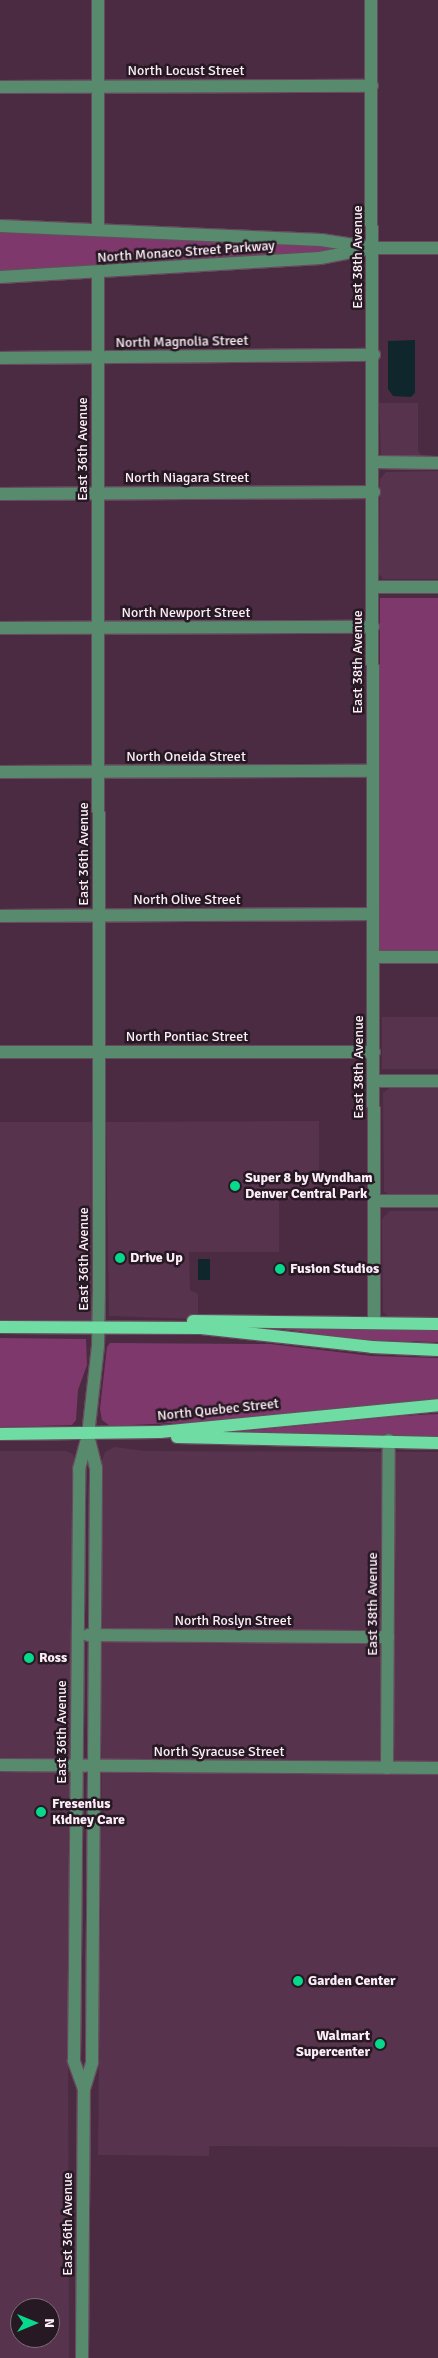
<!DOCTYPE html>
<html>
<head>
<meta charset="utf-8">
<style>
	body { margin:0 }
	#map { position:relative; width:438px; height:2358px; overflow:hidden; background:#4a2b41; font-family:Signika,sans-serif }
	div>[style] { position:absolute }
	.built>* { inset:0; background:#58334d; transform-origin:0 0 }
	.green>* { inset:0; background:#7f386c; transform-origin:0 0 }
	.water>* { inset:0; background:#0f262c; transform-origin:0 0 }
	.roads { filter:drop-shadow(1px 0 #674a5e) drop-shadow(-1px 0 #674a5e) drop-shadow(0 1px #674a5e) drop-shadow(0 -1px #674a5e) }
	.minor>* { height:12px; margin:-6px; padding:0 6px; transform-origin:6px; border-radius:6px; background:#588a6e }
	.major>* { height:12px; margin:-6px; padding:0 6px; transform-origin:6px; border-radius:6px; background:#6fdca3 }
	.dots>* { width:14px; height:14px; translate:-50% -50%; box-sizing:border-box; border:2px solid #271923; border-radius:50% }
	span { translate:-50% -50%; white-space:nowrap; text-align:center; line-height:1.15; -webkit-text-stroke:5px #271923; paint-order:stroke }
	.street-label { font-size:14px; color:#fdedf7 }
	.poi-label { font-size:14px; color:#fdedf7; font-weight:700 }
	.left { translate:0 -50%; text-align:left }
	.right { translate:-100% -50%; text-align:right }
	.north { position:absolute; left:10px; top:2298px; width:50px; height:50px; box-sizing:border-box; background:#271923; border:1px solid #7d6e78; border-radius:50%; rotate:90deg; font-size:14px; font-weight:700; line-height:20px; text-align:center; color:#fdedf7 }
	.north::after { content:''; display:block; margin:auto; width:18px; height:22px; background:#06d98b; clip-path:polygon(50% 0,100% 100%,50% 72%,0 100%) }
</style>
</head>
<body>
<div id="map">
	<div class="built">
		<div style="clip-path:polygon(379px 403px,418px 403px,418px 451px,424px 459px,381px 457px)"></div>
		<div style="clip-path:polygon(438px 471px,438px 579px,383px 579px,379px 574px,380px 479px,386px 472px)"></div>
		<div style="left:382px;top:1017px;width:56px;height:52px"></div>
		<div style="clip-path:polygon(389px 1088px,438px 1088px,438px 1194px,388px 1194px,384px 1191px,383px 1093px)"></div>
		<div style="clip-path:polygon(319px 1121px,319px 1199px,279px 1199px,279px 1252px,189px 1252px,190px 1290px,198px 1294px,198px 1319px,109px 1316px,106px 1122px)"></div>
		<div style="left:0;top:1122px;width:92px;height:198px"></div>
		<div style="clip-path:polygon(390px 1211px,438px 1211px,438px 1318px,390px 1318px,383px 1312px,382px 1219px)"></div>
		<div style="clip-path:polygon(115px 1447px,145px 1451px,438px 1452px,438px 2147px,209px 2146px,209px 2156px,98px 2155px,102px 1750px,101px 1463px,105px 1452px)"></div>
		<div style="clip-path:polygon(evenodd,0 1451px,66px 1451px,73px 1454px,75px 1460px,68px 2011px,69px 2358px,0 2358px,0 1451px,20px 2308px,50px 2308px,50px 2338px,20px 2338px,20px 2308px)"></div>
	</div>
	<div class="green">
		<div style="clip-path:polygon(0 231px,312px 245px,355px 250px,0 271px)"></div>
		<div style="left:380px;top:598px;width:58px;height:353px"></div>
		<div style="clip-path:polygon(283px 1329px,438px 1330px,438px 1342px,363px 1340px)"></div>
		<div style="clip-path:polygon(0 1338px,86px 1339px,87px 1365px,78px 1390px,76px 1420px,72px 1425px,0 1427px)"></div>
		<div style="clip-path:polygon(110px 1343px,270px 1344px,372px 1356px,438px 1358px,438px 1399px,195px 1422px,110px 1426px,102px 1420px,100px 1409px,107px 1347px)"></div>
		<div style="clip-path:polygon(438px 1414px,438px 1439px,235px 1432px,401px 1416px)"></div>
	</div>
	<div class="water">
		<div style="clip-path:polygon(415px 340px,415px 393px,411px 397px,393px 396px,388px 389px,388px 341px)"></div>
		<div style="left:198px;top:1259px;width:12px;height:21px"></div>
	</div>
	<div class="roads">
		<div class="minor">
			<div style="left:98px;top:0;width:229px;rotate:90deg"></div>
			<div style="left:371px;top:0;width:1323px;rotate:89.87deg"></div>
			<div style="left:0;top:87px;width:372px;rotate:-0.2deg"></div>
			<div style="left:0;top:226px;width:321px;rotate:2.5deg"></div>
			<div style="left:321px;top:240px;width:53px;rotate:8.7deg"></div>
			<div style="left:373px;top:248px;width:65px"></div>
			<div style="left:0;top:277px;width:321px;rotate:-3.4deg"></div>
			<div style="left:320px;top:258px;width:54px;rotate:-10.7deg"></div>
			<div style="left:0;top:358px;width:374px;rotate:-0.5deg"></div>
			<div style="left:374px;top:462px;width:64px;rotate:0.9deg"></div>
			<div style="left:0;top:494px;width:374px;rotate:-0.3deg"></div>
			<div style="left:373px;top:587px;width:65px"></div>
			<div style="left:0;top:628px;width:373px;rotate:-0.2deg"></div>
			<div style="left:0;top:772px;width:373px;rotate:-0.2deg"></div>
			<div style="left:0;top:916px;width:373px;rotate:-0.3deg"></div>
			<div style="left:373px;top:957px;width:65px"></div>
			<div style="left:0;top:1052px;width:374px"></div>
			<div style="left:374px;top:1081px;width:64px"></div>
			<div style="left:374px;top:1201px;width:64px"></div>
			<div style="left:88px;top:1635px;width:300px;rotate:0.4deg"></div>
			<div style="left:0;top:1765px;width:438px;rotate:0.4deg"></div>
			<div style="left:387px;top:1768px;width:328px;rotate:-89.7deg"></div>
			<div style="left:84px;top:2089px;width:30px;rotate:-110deg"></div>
			<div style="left:74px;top:2061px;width:99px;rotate:-89.4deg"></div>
			<div style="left:75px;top:1962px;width:493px;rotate:-89.5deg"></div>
			<div style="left:79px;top:1469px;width:35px;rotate:-75deg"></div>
			<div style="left:88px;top:1435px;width:90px;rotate:-83.6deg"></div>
			<div style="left:98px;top:1346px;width:60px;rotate:-89deg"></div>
			<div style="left:99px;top:1286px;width:1013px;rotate:-90.06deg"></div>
			<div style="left:82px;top:2358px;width:269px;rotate:-89.6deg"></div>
			<div style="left:84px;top:2089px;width:28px;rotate:-73deg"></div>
			<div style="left:92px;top:2062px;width:594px;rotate:-89.61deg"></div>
			<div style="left:96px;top:1468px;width:34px;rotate:-104deg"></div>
		</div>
		<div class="major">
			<div style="left:193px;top:1321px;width:245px;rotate:0.7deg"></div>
			<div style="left:0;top:1327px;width:201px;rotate:0.3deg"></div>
			<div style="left:201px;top:1328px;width:172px;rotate:6.3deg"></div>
			<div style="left:372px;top:1347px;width:66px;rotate:2.6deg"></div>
			<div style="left:0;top:1434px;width:160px;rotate:-0.7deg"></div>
			<div style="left:160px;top:1432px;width:279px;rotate:-5.5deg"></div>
			<div style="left:177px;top:1437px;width:261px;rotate:1.3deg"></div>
		</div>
	</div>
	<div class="dots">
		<div style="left:235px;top:1186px;background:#06d98b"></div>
		<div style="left:120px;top:1258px;background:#06d98b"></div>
		<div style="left:280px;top:1269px;background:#06d98b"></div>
		<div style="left:29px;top:1658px;background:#06d98b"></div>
		<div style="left:41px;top:1812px;background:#06d98b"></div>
		<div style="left:298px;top:1981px;background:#06d98b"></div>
		<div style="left:380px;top:2044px;background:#06d98b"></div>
	</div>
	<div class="street-label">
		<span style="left:186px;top:71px">North Locust Street</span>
		<span style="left:186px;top:252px;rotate:-4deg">North Monaco Street Parkway</span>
		<span style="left:358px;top:257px;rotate:-90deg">East 38th Avenue</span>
		<span style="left:182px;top:342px;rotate:-1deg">North Magnolia Street</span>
		<span style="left:83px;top:449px;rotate:-90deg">East 36th Avenue</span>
		<span style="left:187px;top:478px">North Niagara Street</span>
		<span style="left:186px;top:613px">North Newport Street</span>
		<span style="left:358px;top:662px;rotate:-90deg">East 38th Avenue</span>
		<span style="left:186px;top:757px">North Oneida Street</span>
		<span style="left:84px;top:854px;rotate:-90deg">East 36th Avenue</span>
		<span style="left:187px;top:900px">North Olive Street</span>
		<span style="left:187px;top:1037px">North Pontiac Street</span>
		<span style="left:359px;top:1067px;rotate:-90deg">East 38th Avenue</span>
		<span style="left:84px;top:1259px;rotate:-90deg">East 36th Avenue</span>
		<span style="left:218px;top:1410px;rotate:-6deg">North Quebec Street</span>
		<span style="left:373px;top:1604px;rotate:-90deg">East 38th Avenue</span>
		<span style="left:233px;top:1621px">North Roslyn Street</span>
		<span style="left:62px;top:1732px;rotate:-90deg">East 36th Avenue</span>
		<span style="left:219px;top:1752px">North Syracuse Street</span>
		<span style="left:68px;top:2224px;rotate:-90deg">East 36th Avenue</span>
	</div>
	<div class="poi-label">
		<span class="left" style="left:245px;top:1186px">Super 8 by Wyndham<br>Denver Central Park</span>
		<span class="left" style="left:130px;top:1258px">Drive Up</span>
		<span class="left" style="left:290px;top:1269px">Fusion Studios</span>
		<span class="left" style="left:39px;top:1658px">Ross</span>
		<span class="left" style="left:52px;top:1812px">Fresenius<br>Kidney Care</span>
		<span class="left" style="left:308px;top:1981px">Garden Center</span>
		<span class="right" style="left:370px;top:2044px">Walmart<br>Supercenter</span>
	</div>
	<div class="north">N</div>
</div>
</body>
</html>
